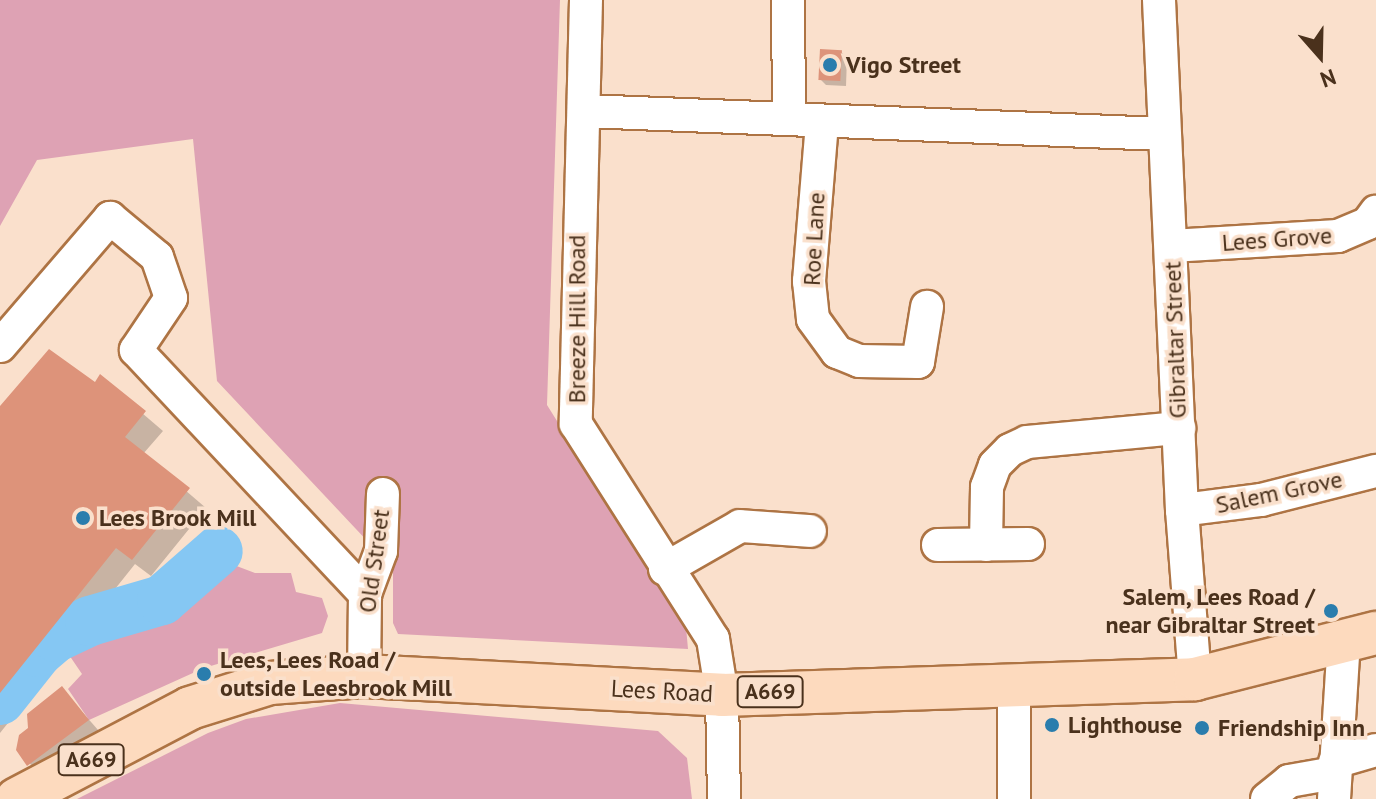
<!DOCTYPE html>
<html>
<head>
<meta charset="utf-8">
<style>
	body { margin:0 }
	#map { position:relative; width:1376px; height:799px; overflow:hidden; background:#fae0cc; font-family:"PT Sans",sans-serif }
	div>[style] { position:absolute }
	.green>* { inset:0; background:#dea2b4 }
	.shadow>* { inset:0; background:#0003 }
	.river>* { height:50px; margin:-25px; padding:0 25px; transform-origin:25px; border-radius:25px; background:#85c7f3 }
	.building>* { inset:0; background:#dd937a; transform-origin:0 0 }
	.roads { filter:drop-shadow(2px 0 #ae7444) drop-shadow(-2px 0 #ae7444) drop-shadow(0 2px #ae7444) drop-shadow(0 -2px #ae7444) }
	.minor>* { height:32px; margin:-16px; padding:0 16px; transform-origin:16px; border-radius:16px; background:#fff }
	.major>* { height:42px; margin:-21px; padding:0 21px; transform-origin:21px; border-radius:21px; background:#fddabe }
	.dots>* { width:22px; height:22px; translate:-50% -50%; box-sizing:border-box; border:4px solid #fae0cc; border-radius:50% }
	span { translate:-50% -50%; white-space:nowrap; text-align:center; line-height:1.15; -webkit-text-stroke:7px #fae0cc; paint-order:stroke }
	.shield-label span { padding:2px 6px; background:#fae0cc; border:2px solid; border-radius:6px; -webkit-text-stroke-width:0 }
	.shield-label { font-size:22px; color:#4a311c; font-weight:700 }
	.poi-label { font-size:24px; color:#4a311c; font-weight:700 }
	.left { translate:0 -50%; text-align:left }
	.right { translate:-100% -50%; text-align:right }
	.street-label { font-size:24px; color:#4a311c }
	.north { position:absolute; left:1280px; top:16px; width:80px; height:80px; -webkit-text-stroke:6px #fae0cc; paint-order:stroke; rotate:160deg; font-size:22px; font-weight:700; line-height:32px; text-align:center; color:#4a311c }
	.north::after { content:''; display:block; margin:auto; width:28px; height:36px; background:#4a311c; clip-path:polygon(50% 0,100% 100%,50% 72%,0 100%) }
</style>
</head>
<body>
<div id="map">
	<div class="green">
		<div style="clip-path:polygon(0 0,560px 0,547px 405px,686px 627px,688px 649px,398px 634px,393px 623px,393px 543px,371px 545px,217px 381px,193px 139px,37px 160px,0 226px)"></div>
		<div style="clip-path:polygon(226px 562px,255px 573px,291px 573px,296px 592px,322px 598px,328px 616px,322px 633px,204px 668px,89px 720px,68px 689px,82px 674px,65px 649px,106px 624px,171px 606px)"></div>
		<div style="clip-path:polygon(340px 703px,658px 731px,687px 758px,692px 799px,77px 799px,208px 733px,246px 719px)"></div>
	</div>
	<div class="shadow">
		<div style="clip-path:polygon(841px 52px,847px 57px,846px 86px,826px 85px,821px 80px)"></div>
		<div style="clip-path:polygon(100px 377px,163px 431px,143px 454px,206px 508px,151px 576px,135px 564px,0 733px,0 408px,95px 385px)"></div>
		<div style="clip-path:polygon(62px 689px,106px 739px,47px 783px,18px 750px)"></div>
	</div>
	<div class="river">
		<div style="left:0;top:700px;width:61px;rotate:-51.6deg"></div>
		<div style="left:38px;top:652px;width:23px;rotate:-40deg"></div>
		<div style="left:56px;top:637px;width:38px;rotate:-25deg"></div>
		<div style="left:90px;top:621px;width:75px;rotate:-16.3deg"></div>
		<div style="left:162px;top:600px;width:74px;rotate:-41.2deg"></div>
	</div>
	<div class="building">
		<div style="left:820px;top:49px;width:22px;height:31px;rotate:3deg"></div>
		<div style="clip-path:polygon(49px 349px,95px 382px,100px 374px,146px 411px,125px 437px,190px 488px,132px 560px,116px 548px,0 693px,0 406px)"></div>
		<div style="clip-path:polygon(62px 686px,89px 720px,27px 766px,16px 750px,19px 735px,28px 728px,27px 714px)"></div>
	</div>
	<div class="roads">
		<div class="minor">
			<div style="left:586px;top:0;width:424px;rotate:91.4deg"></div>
			<div style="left:576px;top:424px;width:255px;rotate:57.5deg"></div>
			<div style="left:713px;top:639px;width:57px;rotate:80.9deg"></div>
			<div style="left:722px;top:695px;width:104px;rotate:88.9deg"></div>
			<div style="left:788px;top:0;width:117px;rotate:89.5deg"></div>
			<div style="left:1159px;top:0;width:511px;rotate:87.42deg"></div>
			<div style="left:1182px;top:510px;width:169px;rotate:85.6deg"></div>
			<div style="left:585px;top:111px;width:577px;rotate:2.28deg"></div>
			<div style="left:822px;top:123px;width:159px;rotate:94.7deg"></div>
			<div style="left:809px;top:281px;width:38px;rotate:84deg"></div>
			<div style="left:813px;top:319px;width:41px;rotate:54deg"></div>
			<div style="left:837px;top:352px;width:24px;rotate:22deg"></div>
			<div style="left:859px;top:361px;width:59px;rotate:1deg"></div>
			<div style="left:918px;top:362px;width:56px;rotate:-80.7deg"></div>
			<div style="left:1171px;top:246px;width:167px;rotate:-3.4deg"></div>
			<div style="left:1338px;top:236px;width:33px;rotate:-23deg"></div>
			<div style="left:1368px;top:223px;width:14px;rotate:-54deg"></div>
			<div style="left:0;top:346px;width:169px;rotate:-49.3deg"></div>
			<div style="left:110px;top:218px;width:61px;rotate:39.7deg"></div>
			<div style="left:157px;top:257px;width:43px;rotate:71.1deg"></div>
			<div style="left:171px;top:298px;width:63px;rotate:123.9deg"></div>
			<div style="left:136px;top:350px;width:335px;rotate:46.8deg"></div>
			<div style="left:1182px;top:510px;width:80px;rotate:-7.2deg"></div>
			<div style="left:1261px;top:500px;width:119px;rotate:-14.2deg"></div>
			<div style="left:938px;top:545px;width:90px;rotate:-0.6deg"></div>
			<div style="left:986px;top:545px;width:58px;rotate:-89deg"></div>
			<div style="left:987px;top:487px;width:23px;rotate:-70deg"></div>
			<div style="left:995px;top:465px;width:21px;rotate:-45deg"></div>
			<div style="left:1010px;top:450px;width:19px;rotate:-25deg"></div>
			<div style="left:1027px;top:442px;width:153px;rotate:-5.3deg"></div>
			<div style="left:665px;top:569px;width:86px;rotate:-29.8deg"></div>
			<div style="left:740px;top:526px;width:70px;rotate:4.1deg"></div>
			<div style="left:364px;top:676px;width:82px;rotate:-89.3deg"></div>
			<div style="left:365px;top:594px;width:46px;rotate:-69.6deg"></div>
			<div style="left:381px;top:551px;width:57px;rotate:-88deg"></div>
			<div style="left:1335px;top:762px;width:43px;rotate:-16.3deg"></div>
			<div style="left:1014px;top:799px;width:117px;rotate:-90deg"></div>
			<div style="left:1267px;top:799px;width:28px;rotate:-39deg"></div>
			<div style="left:1289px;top:781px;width:46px;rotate:-10.1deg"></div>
			<div style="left:1334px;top:799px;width:158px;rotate:-86.4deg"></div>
		</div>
		<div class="major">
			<div style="left:17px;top:799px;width:195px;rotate:-27.7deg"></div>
			<div style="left:190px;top:708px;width:84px;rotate:-17.4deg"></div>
			<div style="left:270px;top:683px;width:94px;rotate:-4.3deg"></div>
			<div style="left:364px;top:676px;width:359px;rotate:3deg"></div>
			<div style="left:722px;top:695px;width:473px;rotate:-1.9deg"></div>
			<div style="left:1195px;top:679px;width:187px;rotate:-14.3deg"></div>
		</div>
	</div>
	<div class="dots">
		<div style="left:830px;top:65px;background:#2a7dad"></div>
		<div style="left:83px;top:518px;background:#2a7dad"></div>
		<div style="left:1331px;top:611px;background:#2a7dad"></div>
		<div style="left:204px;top:674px;background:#2a7dad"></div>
		<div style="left:1052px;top:725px;background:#2a7dad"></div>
		<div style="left:1202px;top:728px;background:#2a7dad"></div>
	</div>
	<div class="shield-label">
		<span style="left:770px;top:692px">A669</span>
		<span style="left:91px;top:760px">A669</span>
	</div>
	<div class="poi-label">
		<span class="left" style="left:846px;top:65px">Vigo Street</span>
		<span class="left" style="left:99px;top:518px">Lees Brook Mill</span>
		<span class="right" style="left:1315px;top:611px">Salem, Lees Road /<br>near Gibraltar Street</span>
		<span class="left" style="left:220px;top:674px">Lees, Lees Road /<br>outside Leesbrook Mill</span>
		<span class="left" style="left:1068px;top:725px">Lighthouse</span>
		<span class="left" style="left:1218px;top:728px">Friendship Inn</span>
	</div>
	<div class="street-label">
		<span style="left:814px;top:239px;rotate:-87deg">Roe Lane</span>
		<span style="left:1277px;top:239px;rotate:-4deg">Lees Grove</span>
		<span style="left:577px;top:319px;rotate:-90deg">Breeze Hill Road</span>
		<span style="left:1175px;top:340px;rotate:-92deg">Gibraltar Street</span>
		<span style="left:1279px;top:492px;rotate:-12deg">Salem Grove</span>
		<span style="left:374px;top:561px;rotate:-82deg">Old Street</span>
		<span style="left:662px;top:691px;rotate:3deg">Lees Road</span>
	</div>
	<div class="north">N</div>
</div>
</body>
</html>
